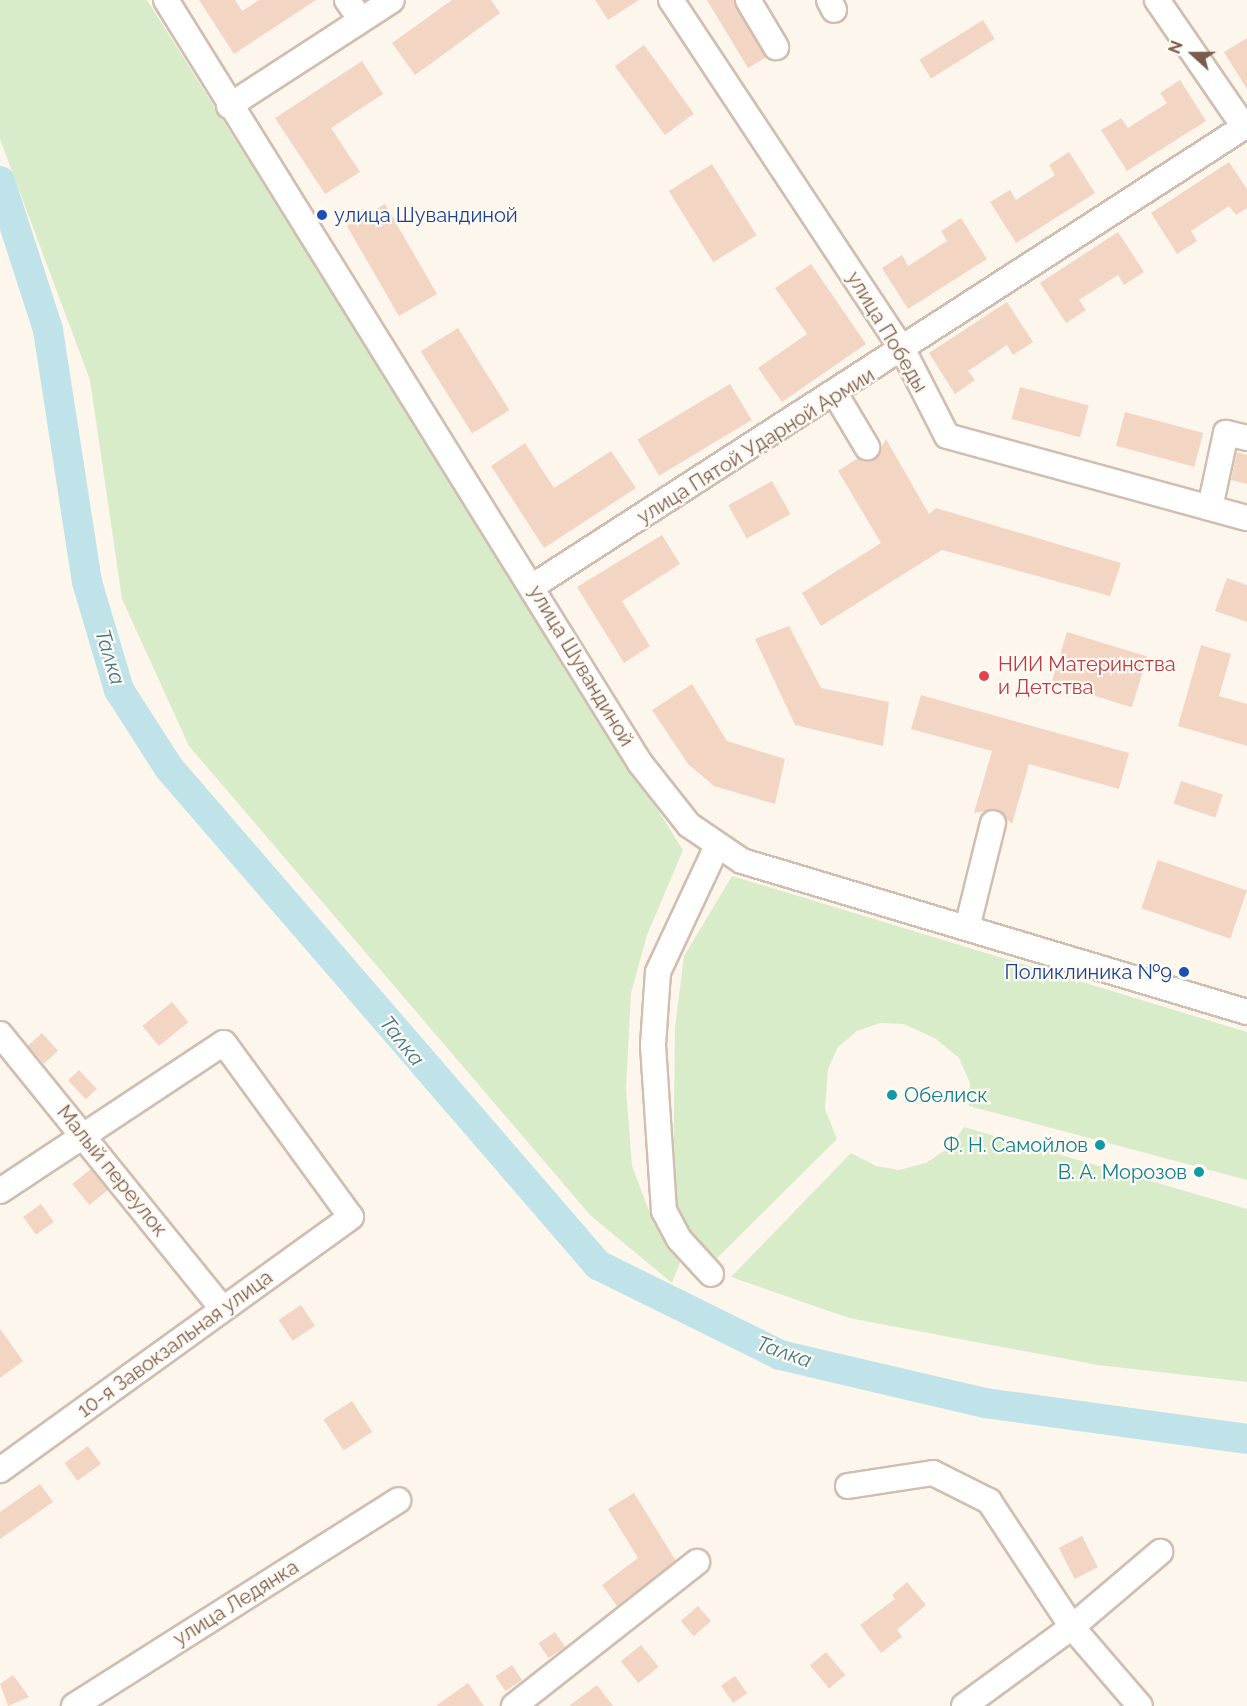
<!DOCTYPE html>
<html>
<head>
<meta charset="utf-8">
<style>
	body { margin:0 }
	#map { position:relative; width:1247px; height:1706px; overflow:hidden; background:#fdf6ec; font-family:Raleway,sans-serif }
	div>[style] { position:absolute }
	.green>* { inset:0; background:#d8ecc9 }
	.river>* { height:30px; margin:-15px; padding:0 15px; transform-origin:15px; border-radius:15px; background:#bfe3e8 }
	.building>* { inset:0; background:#f3d5c3; transform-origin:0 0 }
	.roads { filter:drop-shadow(2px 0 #d1beb0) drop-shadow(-2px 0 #d1beb0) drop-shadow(0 2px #d1beb0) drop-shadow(0 -2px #d1beb0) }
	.minor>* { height:24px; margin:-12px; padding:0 12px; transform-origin:12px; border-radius:12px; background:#fff }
	.dots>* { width:16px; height:16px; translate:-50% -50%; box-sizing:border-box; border:3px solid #fffaf3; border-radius:50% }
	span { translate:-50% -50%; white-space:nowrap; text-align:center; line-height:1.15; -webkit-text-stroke:4.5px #fffaf3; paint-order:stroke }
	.transit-label { font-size:20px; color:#164399 }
	.left { translate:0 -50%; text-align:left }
	.right { translate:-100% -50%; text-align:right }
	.street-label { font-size:20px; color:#7a5c4d }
	.health-label { font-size:20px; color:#be3a42 }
	.culture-label { font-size:20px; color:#0d838f }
	.water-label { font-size:21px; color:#437c86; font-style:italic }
	.north { position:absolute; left:1163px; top:24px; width:60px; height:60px; -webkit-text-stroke:4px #fffaf3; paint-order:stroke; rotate:291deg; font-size:16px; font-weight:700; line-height:24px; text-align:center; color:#7a5c4d }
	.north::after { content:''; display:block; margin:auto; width:21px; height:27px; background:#7a5c4d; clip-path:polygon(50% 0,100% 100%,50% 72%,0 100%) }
</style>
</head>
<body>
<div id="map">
	<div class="green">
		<div style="clip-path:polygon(0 0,147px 0,683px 850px,647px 935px,631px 993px,626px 1089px,632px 1166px,654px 1224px,681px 1260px,672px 1283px,590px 1215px,189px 746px,122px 599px,90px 380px,0 139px)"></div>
		<div style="clip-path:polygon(732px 876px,1247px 1032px,1247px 1180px,969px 1106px,970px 1083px,959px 1058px,936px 1039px,904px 1024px,880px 1023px,857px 1031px,838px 1047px,828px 1069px,825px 1109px,837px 1139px,714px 1261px,680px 1219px,673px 1187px,675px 1027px,684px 956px)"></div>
		<div style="clip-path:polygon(964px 1127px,1247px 1209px,1247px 1382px,1098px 1365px,849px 1318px,731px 1277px,851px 1153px,876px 1166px,899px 1170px,926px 1163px,951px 1146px)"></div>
	</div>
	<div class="river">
		<div style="left:0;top:181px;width:157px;rotate:72.1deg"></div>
		<div style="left:48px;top:330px;width:255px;rotate:81.2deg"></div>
		<div style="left:87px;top:582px;width:113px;rotate:73.5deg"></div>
		<div style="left:119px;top:690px;width:93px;rotate:57.3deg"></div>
		<div style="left:169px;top:768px;width:657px;rotate:49.2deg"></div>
		<div style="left:598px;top:1265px;width:203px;rotate:26.3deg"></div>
		<div style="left:780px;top:1355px;width:211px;rotate:13.2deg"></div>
		<div style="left:985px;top:1403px;width:264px;rotate:7.8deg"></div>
	</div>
	<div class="building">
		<div style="clip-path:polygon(199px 0,235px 0,242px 11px,259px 0,316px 0,234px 54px)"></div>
		<div style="clip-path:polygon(452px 0,491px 0,500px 13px,415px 75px,392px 43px)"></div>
		<div style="clip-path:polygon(595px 0,639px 0,608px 20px)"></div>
		<div style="clip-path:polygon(707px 0,734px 0,767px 57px,748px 68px)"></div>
		<div style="left:983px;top:20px;width:22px;height:75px;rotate:58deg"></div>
		<div style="clip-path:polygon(1247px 38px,1247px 89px,1224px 52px)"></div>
		<div style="left:644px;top:45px;width:85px;height:36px;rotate:54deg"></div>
		<div style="clip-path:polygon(362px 61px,383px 94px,331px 128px,360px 172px,325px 194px,275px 118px)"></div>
		<div style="clip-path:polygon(1180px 80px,1206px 121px,1127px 171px,1101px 130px,1121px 118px,1128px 128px,1167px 103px,1160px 93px)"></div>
		<div style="clip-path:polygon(1069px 152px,1095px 193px,1016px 243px,990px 202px,1010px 190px,1016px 200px,1055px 175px,1049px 165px)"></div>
		<div style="clip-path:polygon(1229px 162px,1247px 189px,1247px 208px,1236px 215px,1229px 206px,1191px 231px,1197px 241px,1177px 254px,1151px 213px)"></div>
		<div style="left:712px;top:164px;width:84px;height:51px;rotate:58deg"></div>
		<div style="left:385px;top:204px;width:104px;height:44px;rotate:60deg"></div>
		<div style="clip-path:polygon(961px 218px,987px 259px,908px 309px,882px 268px,902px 255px,908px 266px,947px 241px,941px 231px)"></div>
		<div style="clip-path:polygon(1118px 232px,1144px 272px,1124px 285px,1118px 275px,1079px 300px,1086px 310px,1066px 323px,1040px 283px)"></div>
		<div style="clip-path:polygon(811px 264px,866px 344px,782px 402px,758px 368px,807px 334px,775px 288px)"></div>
		<div style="clip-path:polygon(1007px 302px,1033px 342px,1013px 355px,1007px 345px,968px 371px,975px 380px,955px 394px,929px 353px)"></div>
		<div style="left:458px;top:328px;width:97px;height:44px;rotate:58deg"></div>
		<div style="left:730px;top:384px;width:42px;height:108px;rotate:59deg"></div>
		<div style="left:1020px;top:387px;width:71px;height:33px;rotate:15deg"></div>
		<div style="left:1125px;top:412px;width:81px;height:35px;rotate:15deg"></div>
		<div style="clip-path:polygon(886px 439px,929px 514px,936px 508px,1121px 563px,1110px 596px,942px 550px,821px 626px,802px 593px,881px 543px,838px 471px,858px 458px,875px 459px)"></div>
		<div style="clip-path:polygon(525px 443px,554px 488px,611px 451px,636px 488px,544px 548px,491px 466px)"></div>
		<div style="clip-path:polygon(1237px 452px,1247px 455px,1247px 484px,1231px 480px)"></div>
		<div style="left:772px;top:481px;width:38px;height:50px;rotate:61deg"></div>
		<div style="clip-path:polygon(662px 535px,680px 564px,622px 601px,650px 646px,624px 663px,577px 587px)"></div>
		<div style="clip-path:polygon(1227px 578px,1247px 585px,1247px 622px,1215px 611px)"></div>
		<div style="clip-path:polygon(789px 626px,821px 688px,889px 702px,883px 746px,795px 725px,755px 639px)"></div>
		<div style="left:1067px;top:632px;width:84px;height:53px;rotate:17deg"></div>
		<div style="clip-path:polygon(1201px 645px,1231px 654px,1219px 696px,1247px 704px,1247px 746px,1178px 726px)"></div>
		<div style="clip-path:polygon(692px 684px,727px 741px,785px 759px,775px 804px,714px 786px,688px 764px,652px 710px)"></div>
		<div style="clip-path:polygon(921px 695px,1129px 753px,1119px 789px,1029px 764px,1012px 824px,997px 809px,974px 813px,992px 751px,911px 729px)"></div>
		<div style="left:1181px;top:781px;width:44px;height:24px;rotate:18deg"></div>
		<div style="left:1158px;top:860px;width:94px;height:51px;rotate:19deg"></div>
		<div style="left:172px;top:1002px;width:26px;height:38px;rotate:51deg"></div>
		<div style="left:42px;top:1033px;width:24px;height:19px;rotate:48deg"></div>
		<div style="left:79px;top:1070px;width:26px;height:15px;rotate:47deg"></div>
		<div style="left:91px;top:1169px;width:27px;height:24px;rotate:51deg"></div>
		<div style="left:41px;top:1204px;width:22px;height:22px;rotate:54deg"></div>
		<div style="left:301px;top:1305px;width:25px;height:27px;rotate:56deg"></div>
		<div style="clip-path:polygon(0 1329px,23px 1361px,0 1378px)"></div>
		<div style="left:352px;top:1401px;width:37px;height:34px;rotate:57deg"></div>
		<div style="left:88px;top:1446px;width:22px;height:29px;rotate:54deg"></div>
		<div style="clip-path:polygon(40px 1484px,53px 1502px,0 1539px,0 1512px)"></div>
		<div style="clip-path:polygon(634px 1493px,676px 1561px,617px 1606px,602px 1585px,638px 1558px,608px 1509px)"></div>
		<div style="left:1082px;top:1536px;width:35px;height:26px;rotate:63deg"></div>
		<div style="clip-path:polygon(907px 1582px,926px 1605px,897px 1630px,902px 1637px,881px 1653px,860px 1625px,895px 1599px,892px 1595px)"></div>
		<div style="left:698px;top:1606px;width:20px;height:23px;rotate:49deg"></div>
		<div style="left:555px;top:1632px;width:18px;height:20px;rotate:56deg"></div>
		<div style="left:641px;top:1645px;width:28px;height:26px;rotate:51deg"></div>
		<div style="left:826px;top:1652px;width:30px;height:21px;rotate:50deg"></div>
		<div style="left:512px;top:1665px;width:18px;height:20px;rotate:56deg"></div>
		<div style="clip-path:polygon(13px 1675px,29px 1697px,8px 1706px,0 1684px)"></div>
		<div style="left:735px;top:1676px;width:21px;height:17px;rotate:55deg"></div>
		<div style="clip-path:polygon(468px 1683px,484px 1706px,436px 1706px)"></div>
		<div style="clip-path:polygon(597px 1685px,613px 1706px,569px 1706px)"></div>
	</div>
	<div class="roads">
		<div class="minor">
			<div style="left:166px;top:0;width:898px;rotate:58.15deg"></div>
			<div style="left:640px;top:763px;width:79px;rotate:51.7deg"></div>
			<div style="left:689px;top:825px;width:64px;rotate:34.2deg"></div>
			<div style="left:742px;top:861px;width:527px;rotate:16.65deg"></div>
			<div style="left:347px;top:0;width:24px;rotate:55deg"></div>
			<div style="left:671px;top:0;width:422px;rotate:56.5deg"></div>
			<div style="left:904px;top:352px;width:94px;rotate:62.9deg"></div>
			<div style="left:947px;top:436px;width:311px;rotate:15.3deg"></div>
			<div style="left:748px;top:0;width:55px;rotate:59.2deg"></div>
			<div style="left:829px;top:0;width:11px;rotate:63deg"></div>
			<div style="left:1157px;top:0;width:152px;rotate:55.5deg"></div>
			<div style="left:229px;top:106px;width:194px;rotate:-33deg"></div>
			<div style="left:836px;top:395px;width:61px;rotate:59.2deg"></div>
			<div style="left:1210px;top:508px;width:77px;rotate:-78deg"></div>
			<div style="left:1226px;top:433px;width:22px;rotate:13deg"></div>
			<div style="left:533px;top:586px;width:850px;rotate:-32.85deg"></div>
			<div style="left:967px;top:928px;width:108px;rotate:-76.1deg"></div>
			<div style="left:0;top:1034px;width:354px;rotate:51deg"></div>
			<div style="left:0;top:1191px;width:268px;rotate:-33.5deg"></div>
			<div style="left:224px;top:1043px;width:215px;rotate:53.9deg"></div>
			<div style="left:351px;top:1217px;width:433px;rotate:144.2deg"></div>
			<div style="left:711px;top:1274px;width:47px;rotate:-132.4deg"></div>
			<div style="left:679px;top:1239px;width:32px;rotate:-118deg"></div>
			<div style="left:664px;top:1211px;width:166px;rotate:-93.8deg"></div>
			<div style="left:653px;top:1045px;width:73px;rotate:-86.1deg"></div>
			<div style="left:658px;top:972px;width:137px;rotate:-64.9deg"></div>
			<div style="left:848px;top:1486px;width:86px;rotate:-8.7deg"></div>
			<div style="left:933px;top:1473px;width:63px;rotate:26.6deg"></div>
			<div style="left:989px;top:1501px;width:151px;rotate:56.6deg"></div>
			<div style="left:1072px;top:1627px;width:104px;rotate:49.3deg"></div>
			<div style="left:74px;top:1706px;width:384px;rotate:-32.4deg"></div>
			<div style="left:514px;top:1706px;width:233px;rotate:-38.2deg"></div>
			<div style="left:964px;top:1706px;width:134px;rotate:-36.2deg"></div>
			<div style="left:1072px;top:1627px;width:116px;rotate:-40.4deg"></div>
		</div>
	</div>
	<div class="dots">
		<div style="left:322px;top:215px;background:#1a4fb4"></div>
		<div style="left:984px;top:676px;background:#e0444e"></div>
		<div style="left:1184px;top:972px;background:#1a4fb4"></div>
		<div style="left:892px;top:1095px;background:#0f9aa8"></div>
		<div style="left:1100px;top:1145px;background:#0f9aa8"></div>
		<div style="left:1199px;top:1172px;background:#0f9aa8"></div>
	</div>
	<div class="transit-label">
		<span class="left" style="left:334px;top:215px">улица Шувандиной</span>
		<span class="right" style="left:1172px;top:972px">Поликлиника №9</span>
	</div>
	<div class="street-label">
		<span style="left:887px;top:332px;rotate:59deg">улица Победы</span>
		<span style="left:756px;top:446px;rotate:-32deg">улица Пятой Ударной Армии</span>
		<span style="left:581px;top:666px;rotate:59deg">улица Шувандиной</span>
		<span style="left:112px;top:1171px;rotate:51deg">Малый переулок</span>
		<span style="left:175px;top:1344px;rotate:-36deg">10-я Завокзальная улица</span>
		<span style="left:236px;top:1603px;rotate:-32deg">улица Ледянка</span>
	</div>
	<div class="health-label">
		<span class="left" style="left:998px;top:676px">НИИ Материнства<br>и Детства</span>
	</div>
	<div class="culture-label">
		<span class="left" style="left:904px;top:1095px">Обелиск</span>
		<span class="right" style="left:1088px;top:1145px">Ф. Н. Самойлов</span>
		<span class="right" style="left:1187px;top:1172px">В. А. Морозов</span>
	</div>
	<div class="water-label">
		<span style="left:110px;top:657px;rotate:73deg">Талка</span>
		<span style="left:402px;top:1041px;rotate:51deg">Талка</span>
		<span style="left:784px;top:1352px;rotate:19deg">Талка</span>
	</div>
	<div class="north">N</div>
</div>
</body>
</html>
